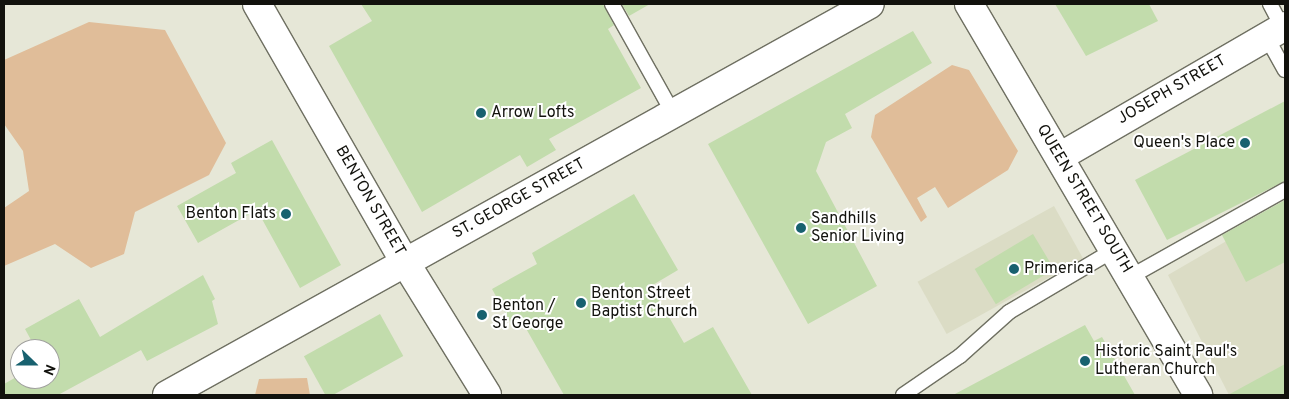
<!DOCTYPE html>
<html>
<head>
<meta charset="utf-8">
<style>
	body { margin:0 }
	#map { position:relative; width:1289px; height:399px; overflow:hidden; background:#e6e7d7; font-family:Overpass,sans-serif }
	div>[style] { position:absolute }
	.built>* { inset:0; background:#dbdcc5; transform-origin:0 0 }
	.green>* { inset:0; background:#e0bd99 }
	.building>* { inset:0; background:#c2dcac; transform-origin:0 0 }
	.roads { filter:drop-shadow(1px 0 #6f7062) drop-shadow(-1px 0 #6f7062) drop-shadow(0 1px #6f7062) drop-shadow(0 -1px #6f7062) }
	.lane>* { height:14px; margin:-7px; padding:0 7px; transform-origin:7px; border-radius:7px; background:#fff }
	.street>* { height:28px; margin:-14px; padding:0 14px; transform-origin:14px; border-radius:14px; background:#fff }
	.secondary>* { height:28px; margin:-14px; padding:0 14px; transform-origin:14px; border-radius:14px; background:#fff }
	.dots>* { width:14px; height:14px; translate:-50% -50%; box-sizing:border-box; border:2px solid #fff; border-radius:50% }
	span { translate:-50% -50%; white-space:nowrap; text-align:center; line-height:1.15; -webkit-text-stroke:4px #fff; paint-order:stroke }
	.street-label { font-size:16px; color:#12120d }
	.poi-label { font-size:16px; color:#12120d }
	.left { translate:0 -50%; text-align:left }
	.right { translate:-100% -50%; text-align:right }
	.frame { position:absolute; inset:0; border:5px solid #12120d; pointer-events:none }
	.north { position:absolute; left:10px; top:339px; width:50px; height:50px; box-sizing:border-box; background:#fff; border:1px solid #a0a09e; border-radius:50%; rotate:112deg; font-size:14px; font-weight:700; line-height:20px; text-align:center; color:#12120d }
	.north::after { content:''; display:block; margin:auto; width:18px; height:22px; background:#18616f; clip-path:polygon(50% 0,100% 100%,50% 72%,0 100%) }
</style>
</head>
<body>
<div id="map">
	<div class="built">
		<div style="left:1054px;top:206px;width:60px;height:156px;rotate:61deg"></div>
		<div style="clip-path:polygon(1285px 207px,1285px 395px,1229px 395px,1168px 275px)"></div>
	</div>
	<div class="green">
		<div style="clip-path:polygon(89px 22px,165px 30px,226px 143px,209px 175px,135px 212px,124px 254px,91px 268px,55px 244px,4px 266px,4px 208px,29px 191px,23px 151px,4px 124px,4px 60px)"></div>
		<div style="clip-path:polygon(952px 65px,969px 70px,1018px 151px,1008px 170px,948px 208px,935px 187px,917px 198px,927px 217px,921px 222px,871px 137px,875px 115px)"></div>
		<div style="clip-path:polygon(307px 378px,310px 395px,255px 395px,259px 379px)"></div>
	</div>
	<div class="building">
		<div style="clip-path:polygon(361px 4px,603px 4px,614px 25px,608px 29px,641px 88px,549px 139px,556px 150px,527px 167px,520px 155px,422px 212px,329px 46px,372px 21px)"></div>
		<div style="clip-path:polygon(622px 4px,650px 4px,629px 16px)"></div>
		<div style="clip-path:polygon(1055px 4px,1149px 4px,1158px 21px,1086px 56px)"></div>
		<div style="clip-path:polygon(913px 31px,932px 63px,845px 114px,852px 128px,826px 142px,816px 171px,877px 286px,808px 324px,708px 144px)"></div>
		<div style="clip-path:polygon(1285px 101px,1285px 181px,1167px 240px,1135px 180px)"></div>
		<div style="clip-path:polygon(272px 140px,341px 265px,300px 288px,257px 210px,198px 243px,177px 206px,236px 173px,231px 163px)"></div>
		<div style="clip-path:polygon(634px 194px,678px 270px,651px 286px,684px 343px,713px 327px,752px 395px,564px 395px,520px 318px,511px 323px,492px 289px,537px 264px,532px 253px)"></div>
		<div style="clip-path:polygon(1285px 200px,1285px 262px,1246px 282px,1222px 235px)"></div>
		<div style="left:1033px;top:234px;width:41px;height:68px;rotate:59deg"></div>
		<div style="clip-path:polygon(203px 275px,215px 299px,212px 301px,218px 324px,147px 361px,141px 350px,58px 395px,4px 395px,4px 384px,20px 375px,20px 379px,50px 379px,50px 349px,36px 349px,25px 329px,79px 299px,100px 337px)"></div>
		<div style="left:380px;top:314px;width:48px;height:87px;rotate:61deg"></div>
		<div style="clip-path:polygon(1085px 325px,1094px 341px,1102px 337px,1135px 395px,953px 395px)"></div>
		<div style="clip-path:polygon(1285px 364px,1285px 395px,1228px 395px)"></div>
	</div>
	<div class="roads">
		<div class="lane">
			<div style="left:612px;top:4px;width:125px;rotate:60.8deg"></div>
			<div style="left:1270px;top:4px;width:27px;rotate:62deg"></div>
			<div style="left:1266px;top:36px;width:39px;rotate:61deg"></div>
			<div style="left:1130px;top:277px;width:178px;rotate:-29.3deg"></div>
			<div style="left:903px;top:395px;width:69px;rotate:-34.4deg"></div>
			<div style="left:960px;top:356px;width:66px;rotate:-41.9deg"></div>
			<div style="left:1009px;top:312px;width:122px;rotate:-30.6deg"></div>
		</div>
		<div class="street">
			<div style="left:167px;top:395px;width:804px;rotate:-29.08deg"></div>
		</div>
		<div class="secondary">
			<div style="left:257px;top:4px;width:297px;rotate:60.2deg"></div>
			<div style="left:405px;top:262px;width:156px;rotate:58.3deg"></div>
			<div style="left:969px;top:4px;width:453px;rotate:59.6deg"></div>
			<div style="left:1061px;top:156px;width:259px;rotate:-30.1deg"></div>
		</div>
	</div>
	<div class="dots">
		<div style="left:481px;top:113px;background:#18616f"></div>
		<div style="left:1245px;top:143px;background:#18616f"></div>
		<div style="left:286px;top:214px;background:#18616f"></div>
		<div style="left:801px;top:228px;background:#18616f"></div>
		<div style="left:1014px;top:269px;background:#18616f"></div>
		<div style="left:581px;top:303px;background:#18616f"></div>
		<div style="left:482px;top:315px;background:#18616f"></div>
		<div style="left:1085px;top:361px;background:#18616f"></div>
	</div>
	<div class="street-label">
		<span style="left:1172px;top:90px;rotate:-30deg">JOSEPH STREET</span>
		<span style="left:519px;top:199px;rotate:-29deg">ST. GEORGE STREET</span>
		<span style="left:1084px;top:199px;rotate:59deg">QUEEN STREET SOUTH</span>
		<span style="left:370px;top:201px;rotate:60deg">BENTON STREET</span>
	</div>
	<div class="poi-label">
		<span class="left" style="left:491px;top:113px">Arrow Lofts</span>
		<span class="right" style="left:1235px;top:143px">Queen's Place</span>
		<span class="right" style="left:276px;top:214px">Benton Flats</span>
		<span class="left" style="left:811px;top:228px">Sandhills<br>Senior Living</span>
		<span class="left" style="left:1024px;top:269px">Primerica</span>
		<span class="left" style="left:591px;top:303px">Benton Street<br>Baptist Church</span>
		<span class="left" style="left:492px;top:315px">Benton /<br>St George</span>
		<span class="left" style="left:1095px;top:361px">Historic Saint Paul's<br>Lutheran Church</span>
	</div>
	<div class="frame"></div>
	<div class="north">N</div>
</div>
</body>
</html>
